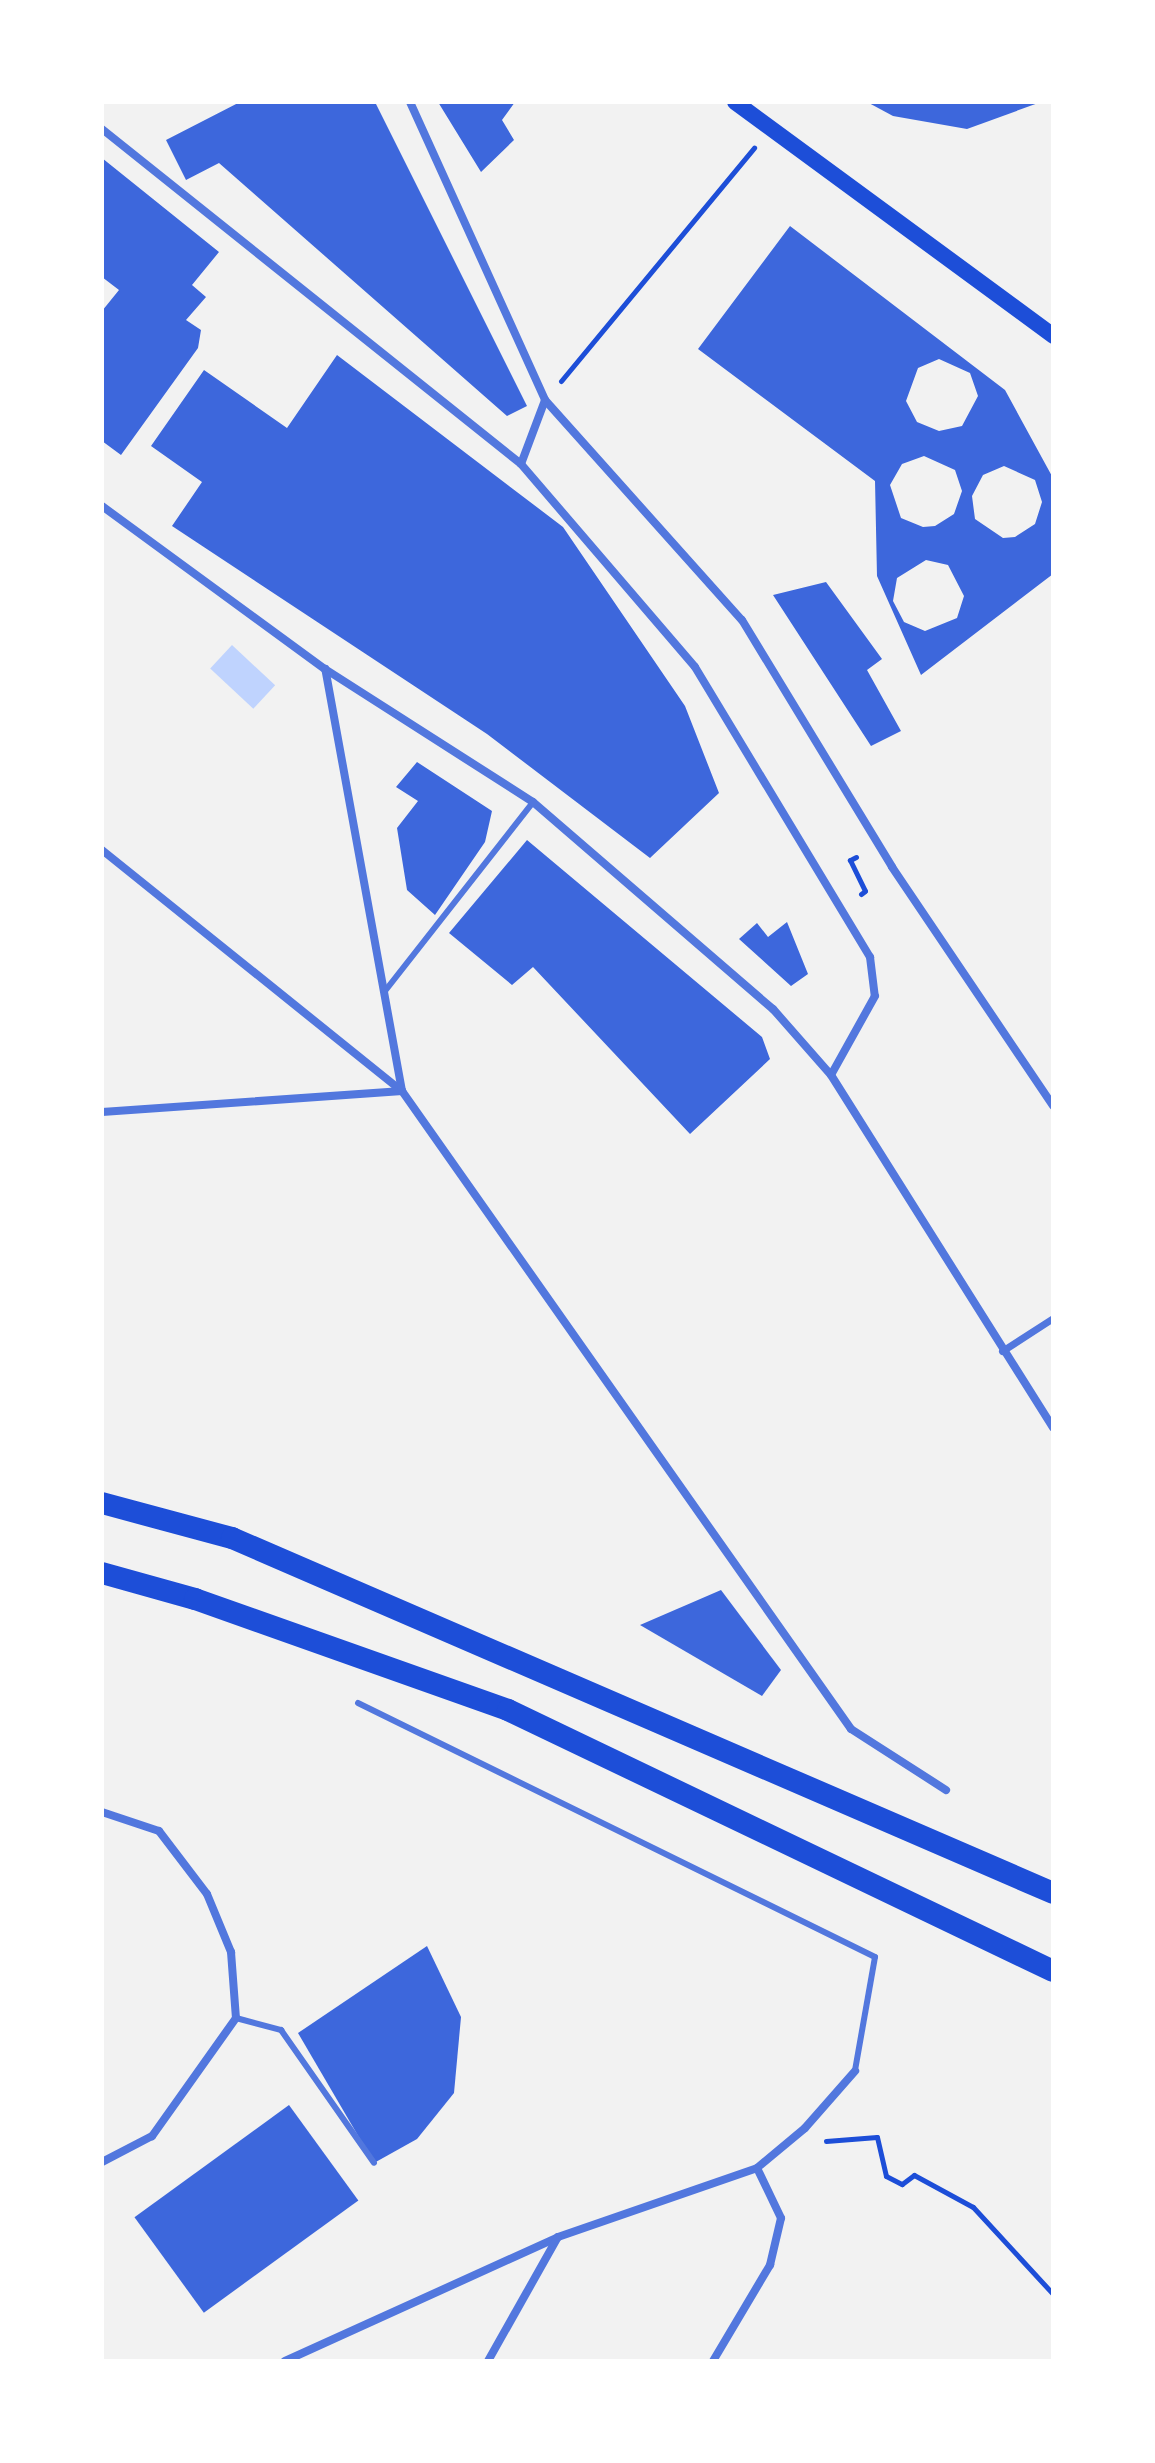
<!DOCTYPE html>
<html>
<head>
<meta charset="utf-8">
<style>
	body { margin:0 }
	#map { position:relative; width:1155px; height:2463px; overflow:hidden; background:#f2f2f2; font-family:Barlow,sans-serif }
	div>[style] { position:absolute }
	.water>* { inset:0; background:#bfd3fe; transform-origin:0 0 }
	.building>* { inset:0; background:#3d67dc; transform-origin:0 0 }
	.path>* { height:5px; margin:-2.5px; padding:0 2.5px; transform-origin:2.5px; border-radius:2.5px; background:#1d4ed8 }
	.service>* { height:6px; margin:-3px; padding:0 3px; transform-origin:3px; border-radius:3px; background:#5277de }
	.pedestrian>* { height:7px; margin:-3.5px; padding:0 3.5px; transform-origin:3.5px; border-radius:3.5px; background:#5277de }
	.minor>* { height:8px; margin:-4px; padding:0 4px; transform-origin:4px; border-radius:4px; background:#5277de }
	.secondary>* { height:16px; margin:-8px; padding:0 8px; transform-origin:8px; border-radius:8px; background:#1d4ed8 }
	.trunk>* { height:22px; margin:-11px; padding:0 11px; transform-origin:11px; border-radius:11px; background:#1d4ed8 }
	span { translate:-50% -50%; white-space:nowrap; text-align:center; line-height:1.15; -webkit-text-stroke:8px #fff; paint-order:stroke }
	.frame { position:absolute; inset:0; border:104px solid #fff; pointer-events:none }
</style>
</head>
<body>
<div id="map">
	<div class="water">
		<div style="left:232px;top:645px;width:59px;height:32px;rotate:43deg"></div>
	</div>
	<div class="building">
		<div style="clip-path:polygon(240px 102px,375px 102px,527px 406px,507px 416px,219px 163px,186px 180px,166px 140px)"></div>
		<div style="clip-path:polygon(438px 102px,515px 102px,502px 120px,514px 140px,481px 172px)"></div>
		<div style="clip-path:polygon(867px 102px,1041px 102px,967px 129px,893px 116px)"></div>
		<div style="clip-path:polygon(102px 158px,219px 252px,192px 285px,206px 297px,186px 320px,201px 330px,198px 348px,121px 455px,102px 441px,102px 311px,119px 290px,102px 277px)"></div>
		<div style="clip-path:polygon(evenodd,790px 226px,1005px 390px,1053px 478px,1053px 574px,921px 675px,877px 576px,875px 481px,698px 349px,790px 226px,939px 359px,970px 373px,978px 396px,962px 426px,939px 431px,917px 422px,906px 401px,918px 368px,939px 359px,790px 226px,924px 456px,955px 470px,962px 491px,954px 514px,935px 526px,923px 527px,901px 518px,890px 485px,902px 464px,924px 456px,790px 226px,1004px 466px,1035px 480px,1042px 502px,1035px 524px,1015px 537px,1003px 538px,975px 519px,972px 496px,983px 475px,1004px 466px,790px 226px,926px 560px,948px 565px,964px 596px,957px 618px,925px 631px,904px 622px,893px 601px,897px 578px,926px 560px)"></div>
		<div style="clip-path:polygon(337px 355px,563px 527px,685px 706px,719px 793px,650px 858px,487px 734px,172px 526px,202px 482px,151px 446px,204px 370px,287px 428px)"></div>
		<div style="clip-path:polygon(826px 582px,882px 659px,867px 670px,901px 731px,871px 746px,773px 595px)"></div>
		<div style="clip-path:polygon(417px 762px,492px 811px,485px 842px,435px 915px,407px 890px,397px 828px,418px 801px,396px 787px)"></div>
		<div style="clip-path:polygon(527px 840px,762px 1037px,770px 1059px,690px 1134px,533px 967px,512px 985px,449px 933px)"></div>
		<div style="clip-path:polygon(787px 922px,808px 974px,791px 986px,739px 939px,757px 923px,768px 937px)"></div>
		<div style="clip-path:polygon(721px 1590px,781px 1670px,762px 1696px,640px 1625px)"></div>
		<div style="clip-path:polygon(427px 1946px,461px 2017px,454px 2093px,417px 2139px,374px 2163px,298px 2033px)"></div>
		<div style="left:289px;top:2105px;width:118px;height:191px;rotate:54deg"></div>
	</div>
	<div class="path">
		<div style="left:561px;top:381px;width:303px;rotate:-50.4deg"></div>
		<div style="left:856px;top:857px;width:7px;rotate:153deg"></div>
		<div style="left:850px;top:860px;width:34px;rotate:64deg"></div>
		<div style="left:865px;top:891px;width:5px;rotate:143deg"></div>
		<div style="left:826px;top:2141px;width:51px;rotate:-4.5deg"></div>
		<div style="left:877px;top:2137px;width:40px;rotate:77deg"></div>
		<div style="left:886px;top:2176px;width:18px;rotate:27deg"></div>
		<div style="left:902px;top:2184px;width:15px;rotate:-37deg"></div>
		<div style="left:914px;top:2175px;width:67px;rotate:28.5deg"></div>
		<div style="left:973px;top:2207px;width:118px;rotate:47.4deg"></div>
	</div>
	<div class="service">
		<div style="left:385px;top:991px;width:240px;rotate:-51.9deg"></div>
		<div style="left:358px;top:1703px;width:576px;rotate:26.16deg"></div>
		<div style="left:875px;top:1957px;width:116px;rotate:100deg"></div>
		<div style="left:236px;top:2018px;width:47px;rotate:14.9deg"></div>
		<div style="left:281px;top:2030px;width:162px;rotate:55deg"></div>
	</div>
	<div class="pedestrian">
		<div style="left:1002px;top:1351px;width:61px;rotate:-32.9deg"></div>
	</div>
	<div class="minor">
		<div style="left:410px;top:102px;width:327px;rotate:65.6deg"></div>
		<div style="left:545px;top:400px;width:295px;rotate:48.2deg"></div>
		<div style="left:742px;top:620px;width:289px;rotate:58.7deg"></div>
		<div style="left:892px;top:867px;width:288px;rotate:56deg"></div>
		<div style="left:102px;top:129px;width:536px;rotate:38.64deg"></div>
		<div style="left:521px;top:464px;width:267px;rotate:49.4deg"></div>
		<div style="left:695px;top:667px;width:339px;rotate:58.9deg"></div>
		<div style="left:870px;top:957px;width:39px;rotate:83deg"></div>
		<div style="left:875px;top:996px;width:90px;rotate:119.1deg"></div>
		<div style="left:521px;top:464px;width:68px;rotate:-69.4deg"></div>
		<div style="left:102px;top:506px;width:276px;rotate:36.2deg"></div>
		<div style="left:325px;top:669px;width:247px;rotate:32.6deg"></div>
		<div style="left:533px;top:802px;width:317px;rotate:40.8deg"></div>
		<div style="left:773px;top:1009px;width:88px;rotate:48.7deg"></div>
		<div style="left:831px;top:1075px;width:417px;rotate:57.8deg"></div>
		<div style="left:102px;top:850px;width:385px;rotate:38.8deg"></div>
		<div style="left:402px;top:1091px;width:780px;rotate:54.86deg"></div>
		<div style="left:851px;top:1729px;width:113px;rotate:32.7deg"></div>
		<div style="left:102px;top:1112px;width:301px;rotate:-4deg"></div>
		<div style="left:402px;top:1091px;width:429px;rotate:-100.3deg"></div>
		<div style="left:102px;top:1812px;width:60px;rotate:18.4deg"></div>
		<div style="left:159px;top:1831px;width:79px;rotate:52.7deg"></div>
		<div style="left:207px;top:1894px;width:63px;rotate:67.5deg"></div>
		<div style="left:231px;top:1952px;width:66px;rotate:85.7deg"></div>
		<div style="left:236px;top:2018px;width:145px;rotate:125.4deg"></div>
		<div style="left:152px;top:2136px;width:56px;rotate:152.5deg"></div>
		<div style="left:285px;top:2361px;width:300px;rotate:-24.4deg"></div>
		<div style="left:558px;top:2237px;width:211px;rotate:-19.1deg"></div>
		<div style="left:757px;top:2168px;width:62px;rotate:-39.8deg"></div>
		<div style="left:805px;top:2128px;width:76px;rotate:-48.7deg"></div>
		<div style="left:488px;top:2361px;width:142px;rotate:-60.6deg"></div>
		<div style="left:713px;top:2361px;width:112px;rotate:-59.3deg"></div>
		<div style="left:770px;top:2265px;width:48px;rotate:-76.8deg"></div>
		<div style="left:781px;top:2218px;width:55px;rotate:-115.6deg"></div>
	</div>
	<div class="secondary">
		<div style="left:735px;top:102px;width:395px;rotate:36.3deg"></div>
	</div>
	<div class="trunk">
		<div style="left:102px;top:1503px;width:135px;rotate:15.1deg"></div>
		<div style="left:232px;top:1538px;width:894px;rotate:23.38deg"></div>
		<div style="left:102px;top:1573px;width:97px;rotate:15.6deg"></div>
		<div style="left:195px;top:1599px;width:332px;rotate:19.5deg"></div>
		<div style="left:508px;top:1710px;width:604px;rotate:25.59deg"></div>
	</div>
	<div class="frame"></div>
</div>
</body>
</html>
